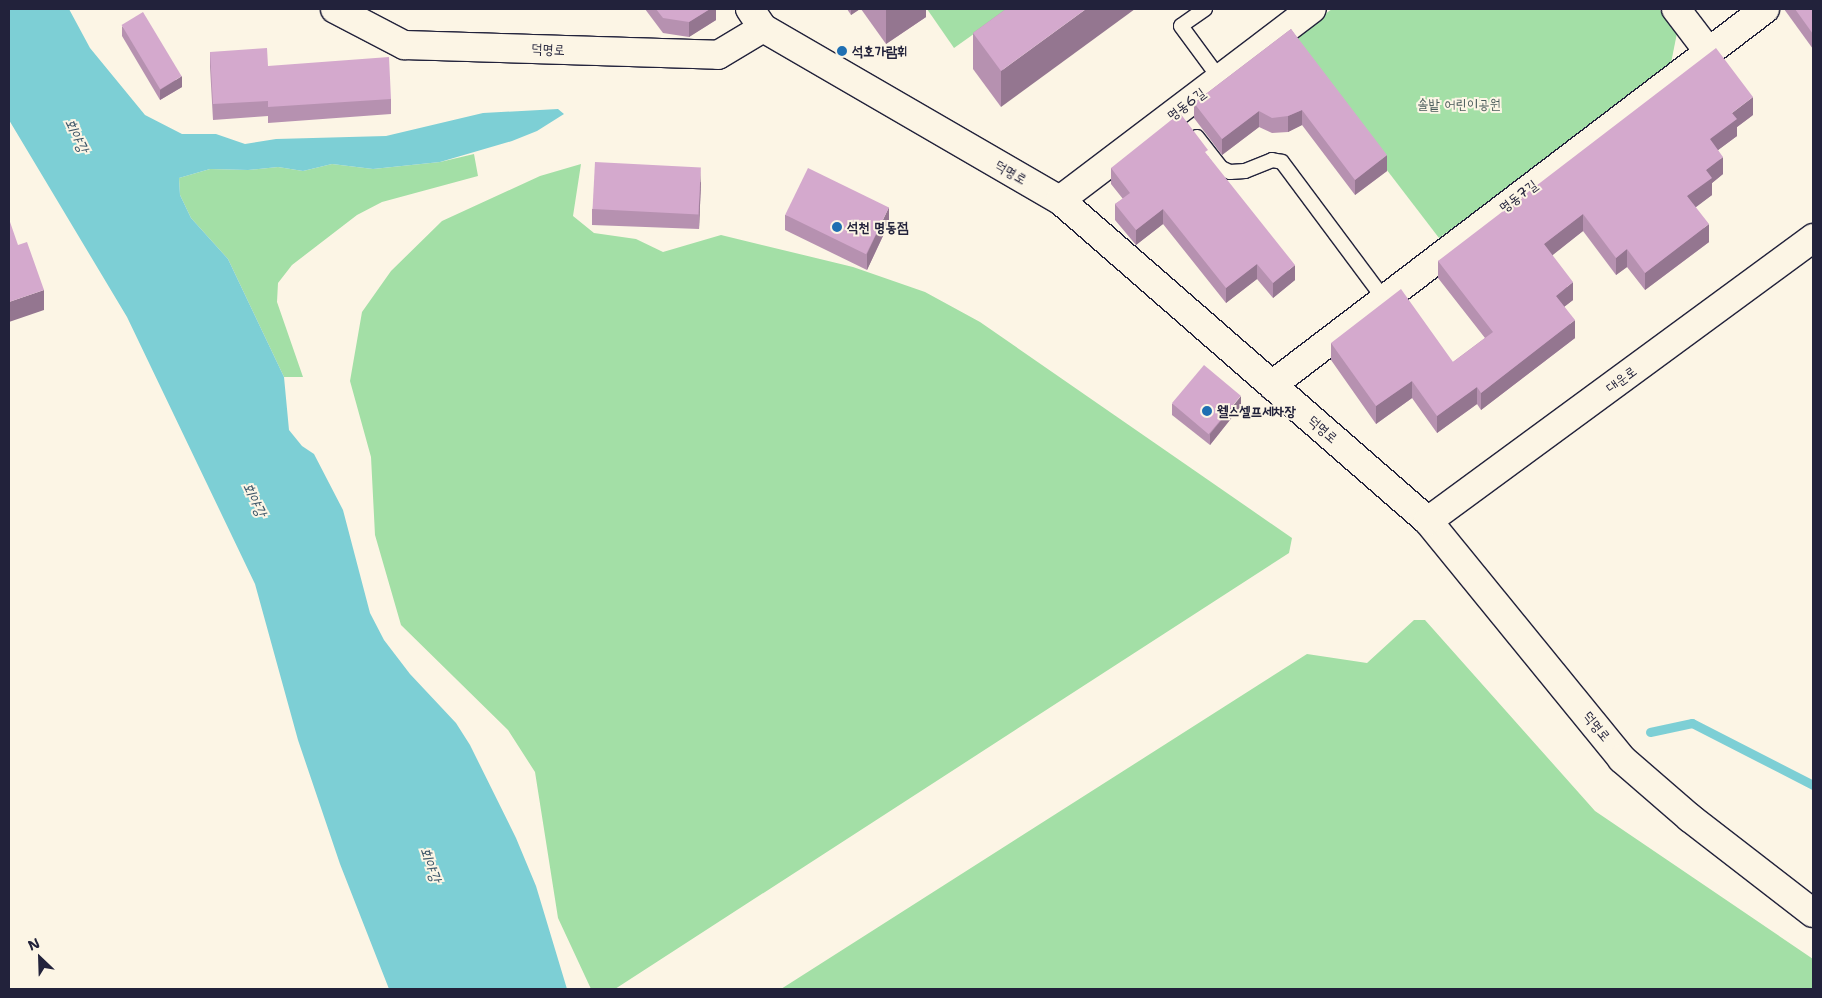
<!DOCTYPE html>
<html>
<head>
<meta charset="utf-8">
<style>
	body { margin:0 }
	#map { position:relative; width:1822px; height:998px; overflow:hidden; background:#fcf5e5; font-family:"Shantell Sans","Poor Story",sans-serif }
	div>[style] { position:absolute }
	.green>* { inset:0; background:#a3dfa6 }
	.water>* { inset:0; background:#7dcfd5 }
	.stream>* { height:9px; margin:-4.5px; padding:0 4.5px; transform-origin:4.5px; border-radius:4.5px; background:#7dcfd5 }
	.roads { filter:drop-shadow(1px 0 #22223b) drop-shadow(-1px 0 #22223b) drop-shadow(0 1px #22223b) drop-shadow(0 -1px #22223b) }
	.service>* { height:14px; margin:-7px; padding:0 7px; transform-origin:7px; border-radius:7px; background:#fcf5e5 }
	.minor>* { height:28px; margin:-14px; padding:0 14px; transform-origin:14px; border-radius:14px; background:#fcf5e5 }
	.tertiary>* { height:28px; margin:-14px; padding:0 14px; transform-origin:14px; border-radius:14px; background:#fcf5e5 }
	.wall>* { inset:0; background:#b691b0 }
	.shaded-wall>* { inset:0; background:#947690 }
	.building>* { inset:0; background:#d4a9cd; transform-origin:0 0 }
	.dots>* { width:14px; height:14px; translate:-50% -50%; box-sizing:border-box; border:2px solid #fcf5e5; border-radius:50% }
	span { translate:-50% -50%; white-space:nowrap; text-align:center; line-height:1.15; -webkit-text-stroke:4px #fcf5e5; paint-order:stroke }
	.street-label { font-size:14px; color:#22223b }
	.poi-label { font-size:14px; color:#22223b; font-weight:700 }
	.left { translate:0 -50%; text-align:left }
	.park-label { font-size:14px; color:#495b5b }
	.water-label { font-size:15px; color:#3d5669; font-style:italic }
	.frame { position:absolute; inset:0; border:10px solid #22223b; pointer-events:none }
	.north { position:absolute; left:15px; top:933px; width:50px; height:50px; -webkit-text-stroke:4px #fcf5e5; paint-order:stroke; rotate:336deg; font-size:14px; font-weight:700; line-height:20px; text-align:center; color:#22223b }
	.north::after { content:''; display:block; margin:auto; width:18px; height:22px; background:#22223b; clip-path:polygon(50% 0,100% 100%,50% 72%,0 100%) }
</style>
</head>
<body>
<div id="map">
	<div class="green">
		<div style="clip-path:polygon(927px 9px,1009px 9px,954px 48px)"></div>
		<div style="clip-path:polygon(1332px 9px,1659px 9px,1677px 33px,1670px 68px,1439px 238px,1288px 41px)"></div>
		<div style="clip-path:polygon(474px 154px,478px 176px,382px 202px,357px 215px,292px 265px,278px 283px,277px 302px,303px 377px,284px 377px,228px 259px,191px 218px,180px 195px,179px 178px,210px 169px,248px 170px,278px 167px,303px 171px,332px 164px,373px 169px,440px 162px)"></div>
		<div style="clip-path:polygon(581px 164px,573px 216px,594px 233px,636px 239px,663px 252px,721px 235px,853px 267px,925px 292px,980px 322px,1292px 538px,1289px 553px,615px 989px,591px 989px,558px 918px,535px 772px,508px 730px,401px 625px,375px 535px,371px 457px,350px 381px,362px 312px,391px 271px,442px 221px,540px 176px)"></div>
		<div style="clip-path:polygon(1414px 620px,1425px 620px,1595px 811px,1813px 959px,1813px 989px,781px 989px,1307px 654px,1367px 663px)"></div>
	</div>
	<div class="water">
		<div style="clip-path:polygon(9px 9px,69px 9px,90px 48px,145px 115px,182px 134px,216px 134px,245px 144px,276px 139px,386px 136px,483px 113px,558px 109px,564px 114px,537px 131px,512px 141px,440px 162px,373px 169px,332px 164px,303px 171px,278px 167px,248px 170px,210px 169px,179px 178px,180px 195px,191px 218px,228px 259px,284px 377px,289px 430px,302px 446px,314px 454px,343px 510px,370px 613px,384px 640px,410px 674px,456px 723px,470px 745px,516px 838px,536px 886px,567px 989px,389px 989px,340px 864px,298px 740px,255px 584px,127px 317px,9px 120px)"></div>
	</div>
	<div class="stream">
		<div style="left:1650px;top:732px;width:43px;rotate:-12.1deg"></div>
		<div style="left:1692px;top:723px;width:136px;rotate:27.1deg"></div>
	</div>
	<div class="roads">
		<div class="service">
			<div style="left:1205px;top:9px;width:29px;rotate:145deg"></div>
			<div style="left:1181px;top:26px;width:66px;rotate:53.7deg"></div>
			<div style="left:1197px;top:137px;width:39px;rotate:52deg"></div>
			<div style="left:1221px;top:168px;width:10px;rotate:24deg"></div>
			<div style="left:1230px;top:172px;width:15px;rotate:-4deg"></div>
			<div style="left:1245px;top:171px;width:29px;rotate:-22deg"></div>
			<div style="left:1272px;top:160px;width:10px;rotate:11deg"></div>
			<div style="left:1282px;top:162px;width:171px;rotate:53.3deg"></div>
		</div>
		<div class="minor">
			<div style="left:335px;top:9px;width:78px;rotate:27.6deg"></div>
			<div style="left:404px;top:45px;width:314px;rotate:1.8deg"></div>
			<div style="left:718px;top:55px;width:52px;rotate:-31deg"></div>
			<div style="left:1676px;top:9px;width:53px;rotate:52.7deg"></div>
			<div style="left:1060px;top:200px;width:316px;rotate:-37.2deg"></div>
			<div style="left:1272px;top:385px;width:620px;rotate:-37.33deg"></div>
		</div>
		<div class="tertiary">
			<div style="left:750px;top:9px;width:23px;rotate:56deg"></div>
			<div style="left:763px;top:28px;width:343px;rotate:30.1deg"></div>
			<div style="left:1060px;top:200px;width:488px;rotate:41.1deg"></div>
			<div style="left:1428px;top:521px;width:307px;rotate:50.8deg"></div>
			<div style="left:1622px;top:759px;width:90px;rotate:40.9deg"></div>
			<div style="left:1690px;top:818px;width:155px;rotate:37.7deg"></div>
			<div style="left:1428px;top:521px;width:478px;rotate:-36.3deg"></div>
		</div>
	</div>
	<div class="wall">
		<div style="clip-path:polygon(645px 9px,716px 9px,716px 20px,689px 37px,663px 33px)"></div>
		<div style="clip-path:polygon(847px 9px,860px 9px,851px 15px)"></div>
		<div style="clip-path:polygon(861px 9px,926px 9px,926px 17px,886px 44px)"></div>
		<div style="clip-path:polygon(1006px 9px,1001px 107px,973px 69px,973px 33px)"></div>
		<div style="clip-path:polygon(1784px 9px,1813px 9px,1813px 49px)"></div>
		<div style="clip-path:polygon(122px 26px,182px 87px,160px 100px,122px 36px)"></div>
		<div style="clip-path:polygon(1291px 29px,1387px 171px,1355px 195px,1302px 125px,1288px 132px,1272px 133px,1259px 127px,1222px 155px,1194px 118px,1194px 103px)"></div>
		<div style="clip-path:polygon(210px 52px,268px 66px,391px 99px,391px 114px,268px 123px,268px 116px,213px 120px,210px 67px)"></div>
		<div style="clip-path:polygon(1753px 115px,1737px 127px,1737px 136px,1718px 150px,1723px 174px,1712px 183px,1712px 195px,1695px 207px,1709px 242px,1645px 290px,1627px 267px,1616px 275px,1583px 231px,1552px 255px,1573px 300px,1564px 307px,1575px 338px,1481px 410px,1477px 404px,1437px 433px,1412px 398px,1376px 424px,1331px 360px,1331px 343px,1453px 362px,1485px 338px,1438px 278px,1438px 261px)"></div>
		<div style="clip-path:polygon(1208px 156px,1295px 280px,1273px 298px,1257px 279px,1226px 303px,1163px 224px,1136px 245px,1115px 220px,1115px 204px,1123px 199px,1111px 184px,1111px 168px)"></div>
		<div style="clip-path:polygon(701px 182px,699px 229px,592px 225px,592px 209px)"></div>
		<div style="clip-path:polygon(785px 215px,889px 223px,867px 270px,785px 230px)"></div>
		<div style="clip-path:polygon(1172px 404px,1241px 406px,1210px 445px,1172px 415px)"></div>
	</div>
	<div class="shaded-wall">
		<div style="clip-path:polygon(710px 9px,716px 9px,716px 20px,689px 37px,689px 22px)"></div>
		<div style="clip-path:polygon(851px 9px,860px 9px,851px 15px)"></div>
		<div style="clip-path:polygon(886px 9px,926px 9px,926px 17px,886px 44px)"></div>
		<div style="clip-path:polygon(1086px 9px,1135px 9px,1001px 107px,1001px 71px)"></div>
		<div style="clip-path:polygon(182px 76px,182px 87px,160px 100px,160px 90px)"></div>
		<div style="clip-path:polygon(1753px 97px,1753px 115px,1737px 127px,1737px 136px,1710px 156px,1710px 139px,1732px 113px)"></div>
		<div style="clip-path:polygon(1302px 110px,1302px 125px,1288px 132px,1288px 116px)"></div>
		<div style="clip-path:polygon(1259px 111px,1259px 127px,1222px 155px,1222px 139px)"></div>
		<div style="clip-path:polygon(1387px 155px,1387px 171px,1355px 195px,1355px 180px)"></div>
		<div style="clip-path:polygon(1723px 157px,1723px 174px,1712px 183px,1712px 195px,1687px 214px,1687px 196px,1706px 170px)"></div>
		<div style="clip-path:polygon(701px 167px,701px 182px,699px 229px,699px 214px)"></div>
		<div style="clip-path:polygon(889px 207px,889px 223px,867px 270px,867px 254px)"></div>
		<div style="clip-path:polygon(1163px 209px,1163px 224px,1136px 245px,1136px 230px)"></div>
		<div style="clip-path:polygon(1583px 214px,1583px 231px,1544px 262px,1544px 244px)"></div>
		<div style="clip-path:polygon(1709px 224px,1709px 242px,1645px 290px,1645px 273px)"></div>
		<div style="clip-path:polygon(1627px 249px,1627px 267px,1616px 275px,1616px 258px)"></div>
		<div style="clip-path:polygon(1257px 264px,1257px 279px,1226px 303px,1226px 288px)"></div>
		<div style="clip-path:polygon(1295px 265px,1295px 280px,1273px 298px,1273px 283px)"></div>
		<div style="clip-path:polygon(1573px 282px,1573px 300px,1556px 313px,1556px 296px)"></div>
		<div style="clip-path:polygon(44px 290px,44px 310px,9px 322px,9px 302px)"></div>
		<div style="clip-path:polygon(1575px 320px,1575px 338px,1481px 410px,1481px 393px)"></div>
		<div style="clip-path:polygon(1412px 381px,1412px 398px,1376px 424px,1376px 406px)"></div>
		<div style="clip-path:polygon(1477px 387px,1477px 404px,1437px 433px,1437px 416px)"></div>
		<div style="clip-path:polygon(1241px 396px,1241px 406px,1210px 445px,1210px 434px)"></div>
	</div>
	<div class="building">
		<div style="clip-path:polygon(656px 9px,710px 9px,689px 22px,663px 18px)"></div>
		<div style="clip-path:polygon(1006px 9px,1086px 9px,1001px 71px,973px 33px)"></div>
		<div style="clip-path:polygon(1795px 9px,1813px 9px,1813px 34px)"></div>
		<div style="left:143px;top:12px;width:75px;height:25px;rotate:59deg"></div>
		<div style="clip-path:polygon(1291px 29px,1387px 155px,1355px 180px,1302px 110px,1288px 116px,1272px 118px,1259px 111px,1222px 139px,1194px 103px)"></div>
		<div style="clip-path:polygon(267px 48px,268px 66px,389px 57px,391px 99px,268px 107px,268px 101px,213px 104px,210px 52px)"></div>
		<div style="clip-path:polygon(1716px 48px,1753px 97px,1732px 113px,1737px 119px,1710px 139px,1723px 157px,1706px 170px,1712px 178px,1687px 196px,1709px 224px,1645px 273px,1627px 249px,1616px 258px,1583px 214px,1544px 244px,1573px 282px,1556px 296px,1575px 320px,1481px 393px,1477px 387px,1437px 416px,1412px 381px,1376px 406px,1331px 343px,1401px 289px,1453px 362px,1493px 332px,1438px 261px)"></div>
		<div style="clip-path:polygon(1180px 113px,1208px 150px,1205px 152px,1295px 265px,1273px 283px,1257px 264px,1226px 288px,1163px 209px,1136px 230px,1115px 204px,1130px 193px,1111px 168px)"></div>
		<div style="left:595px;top:162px;width:106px;height:47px;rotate:3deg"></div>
		<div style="left:808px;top:168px;width:90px;height:52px;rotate:26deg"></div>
		<div style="clip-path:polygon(9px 219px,18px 245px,27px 242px,44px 290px,9px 302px)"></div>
		<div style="left:1204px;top:365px;width:48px;height:50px;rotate:40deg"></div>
	</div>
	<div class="dots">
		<div style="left:842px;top:51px;background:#1f6fb2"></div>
		<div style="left:837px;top:227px;background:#1f6fb2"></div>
		<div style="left:1207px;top:411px;background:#1f6fb2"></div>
	</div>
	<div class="street-label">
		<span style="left:548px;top:49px;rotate:2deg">덕명로</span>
		<span style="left:1186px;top:104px;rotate:-37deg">명동6길</span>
		<span style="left:1011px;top:172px;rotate:30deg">덕명로</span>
		<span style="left:1518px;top:196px;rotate:-37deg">명동7길</span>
		<span style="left:1621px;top:379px;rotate:-36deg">대운로</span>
		<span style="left:1323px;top:429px;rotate:41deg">덕명로</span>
		<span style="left:1597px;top:726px;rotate:51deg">덕명로</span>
	</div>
	<div class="poi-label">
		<span class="left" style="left:852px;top:51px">석호가람휘</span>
		<span class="left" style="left:847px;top:227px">석천 명동점</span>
		<span class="left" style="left:1217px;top:411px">웰스셀프세차장</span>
	</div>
	<div class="park-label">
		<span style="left:1459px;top:104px">솔밭 어린이공원</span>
	</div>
	<div class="water-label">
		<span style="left:76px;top:136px;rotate:64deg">회야강</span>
		<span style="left:254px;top:500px;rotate:64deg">회야강</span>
		<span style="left:430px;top:865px;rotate:70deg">회야강</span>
	</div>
	<div class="frame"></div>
	<div class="north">N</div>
</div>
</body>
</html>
